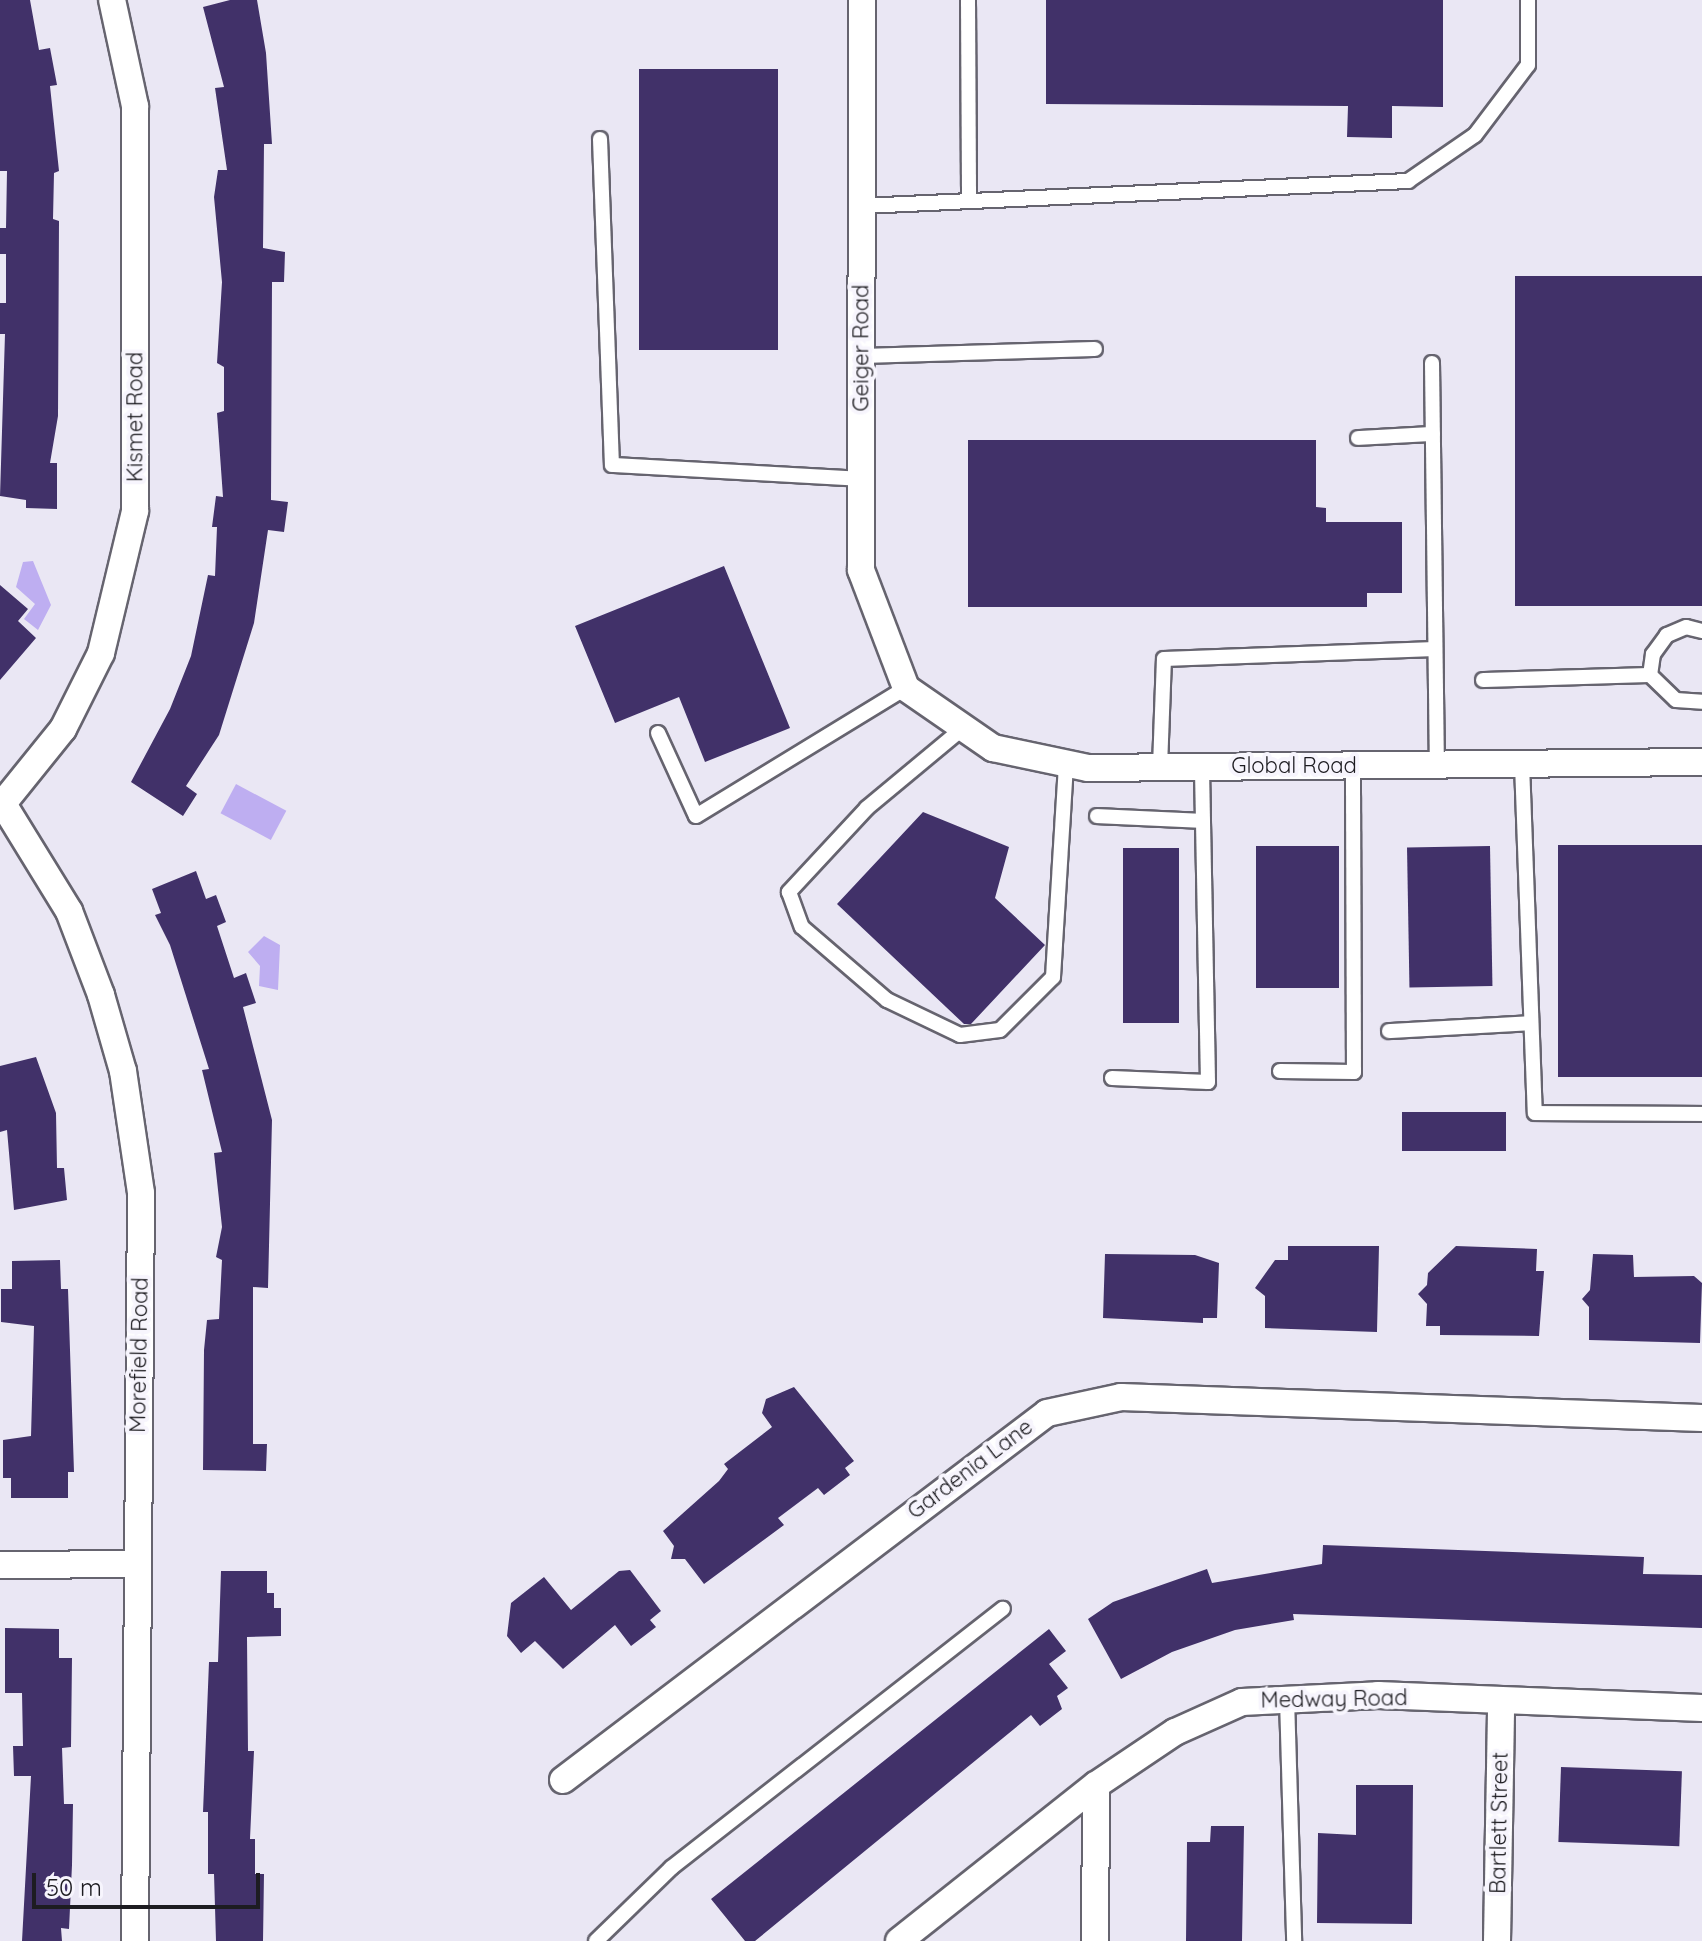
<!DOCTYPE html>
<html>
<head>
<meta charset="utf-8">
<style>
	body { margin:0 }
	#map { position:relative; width:1702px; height:1941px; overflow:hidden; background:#eae7f4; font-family:Quicksand,sans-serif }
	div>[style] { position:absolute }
	.water>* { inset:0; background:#beaef1; transform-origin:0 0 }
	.building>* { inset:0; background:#413169; transform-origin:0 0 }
	.roads { filter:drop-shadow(2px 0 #66646f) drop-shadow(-2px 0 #66646f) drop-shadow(0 2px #66646f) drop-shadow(0 -2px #66646f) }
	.service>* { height:14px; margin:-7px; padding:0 7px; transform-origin:7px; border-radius:7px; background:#fff }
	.minor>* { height:26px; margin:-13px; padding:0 13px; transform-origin:13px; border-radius:13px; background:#fff }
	span { translate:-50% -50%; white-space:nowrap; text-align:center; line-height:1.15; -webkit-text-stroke:8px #f7f5fd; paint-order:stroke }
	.street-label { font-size:22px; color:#1d1c21 }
	.scale { position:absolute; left:32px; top:1873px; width:228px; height:36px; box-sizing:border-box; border:4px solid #1d1c21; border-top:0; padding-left:10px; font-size:24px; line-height:28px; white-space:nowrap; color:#1d1c21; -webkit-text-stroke:6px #f7f5fd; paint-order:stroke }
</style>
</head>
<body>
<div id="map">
	<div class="water">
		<div style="clip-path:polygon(33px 561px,51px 605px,38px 630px,24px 619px,35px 604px,16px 587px,23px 562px)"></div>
		<div style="left:236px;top:784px;width:57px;height:33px;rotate:28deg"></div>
		<div style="clip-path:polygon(264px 936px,280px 945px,278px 990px,259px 986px,260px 966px,248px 952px)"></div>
	</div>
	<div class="building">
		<div style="clip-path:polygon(0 0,30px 0,39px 50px,50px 48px,57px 85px,50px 86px,59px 171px,54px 173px,53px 219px,59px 221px,58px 416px,50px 463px,57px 463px,57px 509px,26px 508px,26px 500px,0 496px,5px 334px,0 334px,0 303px,6px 303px,6px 254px,0 254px,0 228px,6px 228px,7px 171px,0 171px)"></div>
		<div style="clip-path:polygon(230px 0,257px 0,266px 53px,272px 144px,264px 144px,263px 248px,285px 252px,284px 282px,272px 282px,271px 500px,288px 502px,284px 532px,268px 530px,254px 623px,219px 735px,186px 786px,197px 794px,183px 816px,131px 782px,170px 709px,191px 656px,208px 575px,215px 576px,217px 527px,212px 527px,216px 496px,223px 497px,217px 413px,224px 411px,224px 367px,217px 363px,222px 282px,214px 197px,218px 170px,227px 170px,215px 88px,224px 87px,203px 7px)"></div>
		<div style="clip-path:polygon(1046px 0,1443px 0,1443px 107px,1392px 106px,1392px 138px,1347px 137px,1348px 106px,1046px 104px)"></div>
		<div style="left:639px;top:69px;width:139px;height:281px"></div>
		<div style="left:1515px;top:276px;width:187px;height:330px"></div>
		<div style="clip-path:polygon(968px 440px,1316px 440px,1316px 507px,1326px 508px,1326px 522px,1402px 522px,1402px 593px,1367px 593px,1367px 607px,968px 607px)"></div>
		<div style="clip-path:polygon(724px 566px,790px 728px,705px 762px,679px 697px,615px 723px,575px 626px)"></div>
		<div style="clip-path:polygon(0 585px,28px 609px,18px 621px,36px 638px,0 680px)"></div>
		<div style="clip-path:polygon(923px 812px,1009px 847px,995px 898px,1045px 945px,971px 1024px,964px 1024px,837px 904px)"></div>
		<div style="left:1702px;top:845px;width:232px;height:144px;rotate:90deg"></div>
		<div style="left:1256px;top:846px;width:83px;height:142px"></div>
		<div style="left:1490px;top:846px;width:140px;height:83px;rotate:89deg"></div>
		<div style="left:1123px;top:848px;width:56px;height:175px"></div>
		<div style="clip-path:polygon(196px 871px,206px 899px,216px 895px,226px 922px,217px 926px,234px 978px,246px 973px,256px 1003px,243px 1007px,272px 1120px,268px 1288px,253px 1287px,253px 1444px,267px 1444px,266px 1471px,203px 1470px,204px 1350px,207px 1320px,219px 1319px,222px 1260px,216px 1257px,222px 1227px,214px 1153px,222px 1152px,202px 1070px,209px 1069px,170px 945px,155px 915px,161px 913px,152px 889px)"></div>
		<div style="clip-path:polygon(36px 1057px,56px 1113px,57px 1168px,64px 1168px,67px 1200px,14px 1210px,7px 1130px,0 1132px,0 1066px)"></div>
		<div style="left:1506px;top:1112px;width:39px;height:104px;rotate:90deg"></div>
		<div style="clip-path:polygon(1288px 1246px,1379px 1246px,1377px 1332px,1265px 1328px,1265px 1296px,1255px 1288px,1275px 1260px,1288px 1260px)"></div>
		<div style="clip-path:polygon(1456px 1246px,1537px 1249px,1536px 1271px,1544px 1271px,1539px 1336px,1440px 1335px,1440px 1326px,1426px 1326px,1427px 1304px,1418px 1294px,1427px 1285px,1428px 1273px)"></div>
		<div style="clip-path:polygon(1105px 1254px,1195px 1255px,1219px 1263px,1217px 1318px,1203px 1318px,1203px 1323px,1103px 1318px)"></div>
		<div style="clip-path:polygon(1593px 1254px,1633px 1255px,1634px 1277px,1694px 1276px,1702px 1283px,1700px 1343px,1589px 1340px,1589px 1307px,1582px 1299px,1590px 1290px)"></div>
		<div style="clip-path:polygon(60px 1260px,61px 1289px,68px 1289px,74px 1472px,68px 1472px,68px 1498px,11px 1498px,11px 1478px,3px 1478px,3px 1440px,31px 1436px,34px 1326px,1px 1322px,1px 1289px,12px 1289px,12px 1261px)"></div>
		<div style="clip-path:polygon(794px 1387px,854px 1461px,845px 1468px,850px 1475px,824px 1495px,818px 1488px,778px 1518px,784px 1525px,704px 1584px,685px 1559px,671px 1559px,674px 1546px,663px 1531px,719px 1481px,728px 1469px,724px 1464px,772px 1427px,762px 1413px,766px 1399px)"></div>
		<div style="clip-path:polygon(1323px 1545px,1644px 1557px,1643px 1574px,1702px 1575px,1702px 1628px,1293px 1614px,1294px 1620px,1235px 1630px,1172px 1652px,1121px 1679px,1088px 1619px,1113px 1602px,1207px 1569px,1212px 1583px,1322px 1564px)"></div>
		<div style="clip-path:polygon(630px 1570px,661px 1611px,650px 1620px,656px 1627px,631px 1646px,615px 1625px,563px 1669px,535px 1641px,521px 1653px,507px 1636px,511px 1603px,544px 1577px,571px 1610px,619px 1571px)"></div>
		<div style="clip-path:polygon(221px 1571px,267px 1571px,267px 1593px,274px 1593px,274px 1608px,281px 1608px,281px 1636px,247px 1637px,248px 1751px,254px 1751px,250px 1839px,255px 1839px,255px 1874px,264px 1874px,263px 1941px,216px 1941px,214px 1874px,208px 1874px,208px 1812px,203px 1812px,209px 1662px,218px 1662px)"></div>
		<div style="clip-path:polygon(5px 1628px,59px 1629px,59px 1658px,72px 1658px,71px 1747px,62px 1748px,64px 1804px,73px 1804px,72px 1865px,69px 1929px,61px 1928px,62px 1941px,22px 1941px,31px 1776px,14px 1776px,13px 1746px,23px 1746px,22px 1693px,5px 1693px)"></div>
		<div style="clip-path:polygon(1049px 1629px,1066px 1651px,1049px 1664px,1068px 1688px,1057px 1696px,1062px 1709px,1040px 1726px,1031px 1715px,755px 1941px,745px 1941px,711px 1899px)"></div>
		<div style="left:1561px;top:1767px;width:121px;height:75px;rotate:2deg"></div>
		<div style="clip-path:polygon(1356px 1785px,1413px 1785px,1412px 1924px,1317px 1923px,1318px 1833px,1356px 1835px)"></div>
		<div style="clip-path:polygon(1211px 1826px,1244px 1826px,1242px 1941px,1186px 1941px,1187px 1842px,1210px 1842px)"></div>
	</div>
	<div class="roads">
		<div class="service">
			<div style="left:968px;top:0;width:201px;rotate:89.7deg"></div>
			<div style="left:600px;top:139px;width:326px;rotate:87.9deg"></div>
			<div style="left:612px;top:465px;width:249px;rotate:3.2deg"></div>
			<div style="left:862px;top:206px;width:547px;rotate:-2.62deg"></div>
			<div style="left:1408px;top:181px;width:81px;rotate:-34.5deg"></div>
			<div style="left:1475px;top:135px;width:88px;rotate:-52.9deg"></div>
			<div style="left:1528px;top:65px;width:65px;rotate:-90deg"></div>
			<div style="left:861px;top:356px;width:234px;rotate:-1.7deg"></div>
			<div style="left:1432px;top:363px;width:401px;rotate:89.3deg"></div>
			<div style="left:1358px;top:438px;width:75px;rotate:-3.1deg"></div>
			<div style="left:1702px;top:631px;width:16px;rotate:-166deg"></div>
			<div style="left:1686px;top:627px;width:21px;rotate:157deg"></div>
			<div style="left:1667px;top:635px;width:24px;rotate:126deg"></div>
			<div style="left:1653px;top:654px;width:21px;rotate:98deg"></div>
			<div style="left:1650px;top:675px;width:36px;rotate:44deg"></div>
			<div style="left:1676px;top:700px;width:26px;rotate:4deg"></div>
			<div style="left:1483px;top:680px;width:167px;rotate:-1.7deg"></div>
			<div style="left:963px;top:728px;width:125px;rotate:140.2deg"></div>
			<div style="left:867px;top:808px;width:115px;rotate:132.9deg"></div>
			<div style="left:789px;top:892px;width:37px;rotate:70deg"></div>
			<div style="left:802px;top:927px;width:112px;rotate:40.7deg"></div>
			<div style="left:887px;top:1000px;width:81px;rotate:25.6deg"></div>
			<div style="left:960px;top:1035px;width:40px;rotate:-7.1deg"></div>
			<div style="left:1000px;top:1030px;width:75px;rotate:-45deg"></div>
			<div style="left:1053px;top:977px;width:214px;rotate:-86.5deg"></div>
			<div style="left:658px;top:733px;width:91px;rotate:65.4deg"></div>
			<div style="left:696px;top:816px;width:246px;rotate:-31.4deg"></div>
			<div style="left:1522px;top:764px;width:349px;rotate:87.9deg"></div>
			<div style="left:1535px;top:1113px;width:167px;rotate:0.3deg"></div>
			<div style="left:1160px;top:767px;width:108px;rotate:-87.9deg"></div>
			<div style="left:1164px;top:659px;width:271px;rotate:-2.1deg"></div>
			<div style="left:1097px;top:816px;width:106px;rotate:2.7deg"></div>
			<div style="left:1389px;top:1031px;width:142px;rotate:-3.2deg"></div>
			<div style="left:1280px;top:1071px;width:74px;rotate:0.8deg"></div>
			<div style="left:1354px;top:1072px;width:307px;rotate:-90.2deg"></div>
			<div style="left:1112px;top:1078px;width:96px;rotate:2.4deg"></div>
			<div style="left:1208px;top:1082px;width:315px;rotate:-91.1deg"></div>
			<div style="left:1287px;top:1699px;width:242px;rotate:88.3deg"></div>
			<div style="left:596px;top:1941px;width:105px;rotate:-44.2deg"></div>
			<div style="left:671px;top:1868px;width:421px;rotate:-38deg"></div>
		</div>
		<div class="minor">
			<div style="left:862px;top:0;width:570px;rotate:90.1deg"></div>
			<div style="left:861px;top:570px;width:126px;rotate:69.1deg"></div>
			<div style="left:906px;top:688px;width:106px;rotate:34.6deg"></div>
			<div style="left:993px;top:748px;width:97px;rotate:11.9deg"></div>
			<div style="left:1088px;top:768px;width:614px;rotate:-0.56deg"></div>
			<div style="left:0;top:799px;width:132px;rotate:58.4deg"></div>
			<div style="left:69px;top:911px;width:90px;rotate:69.1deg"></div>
			<div style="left:101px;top:995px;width:79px;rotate:73.9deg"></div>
			<div style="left:123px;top:1071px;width:123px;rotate:81.6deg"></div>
			<div style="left:141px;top:1193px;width:748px;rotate:90.46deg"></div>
			<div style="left:0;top:807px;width:100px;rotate:-51.1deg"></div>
			<div style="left:63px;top:729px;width:85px;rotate:-63.4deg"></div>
			<div style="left:101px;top:653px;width:146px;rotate:-76.5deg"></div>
			<div style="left:135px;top:511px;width:405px;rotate:-90deg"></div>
			<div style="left:135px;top:106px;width:108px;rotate:-102.2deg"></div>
			<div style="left:0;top:1565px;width:136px;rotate:-0.4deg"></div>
			<div style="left:563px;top:1780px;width:607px;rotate:-37.17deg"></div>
			<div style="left:1047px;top:1413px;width:76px;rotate:-12.2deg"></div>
			<div style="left:1121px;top:1397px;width:581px;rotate:2.07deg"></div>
			<div style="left:899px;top:1941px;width:251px;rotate:-38.4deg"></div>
			<div style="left:1096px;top:1785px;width:95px;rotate:-33.9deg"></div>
			<div style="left:1175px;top:1732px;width:73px;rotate:-24.1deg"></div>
			<div style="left:1242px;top:1702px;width:136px;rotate:-2.9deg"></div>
			<div style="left:1378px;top:1695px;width:324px;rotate:2.3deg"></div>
			<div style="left:1095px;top:1941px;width:156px;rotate:-89.6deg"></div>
			<div style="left:1497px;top:1941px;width:237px;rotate:-89deg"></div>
		</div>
	</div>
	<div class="street-label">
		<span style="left:861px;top:348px;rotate:-90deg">Geiger Road</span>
		<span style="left:135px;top:417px;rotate:-90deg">Kismet Road</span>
		<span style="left:1294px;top:766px">Global Road</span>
		<span style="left:139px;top:1355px;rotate:-89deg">Morefield Road</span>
		<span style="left:970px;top:1469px;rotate:-37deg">Gardenia Lane</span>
		<span style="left:1334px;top:1699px;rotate:-1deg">Medway Road</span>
		<span style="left:1499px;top:1823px;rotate:-89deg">Bartlett Street</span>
	</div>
	<div class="scale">50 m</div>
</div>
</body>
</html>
